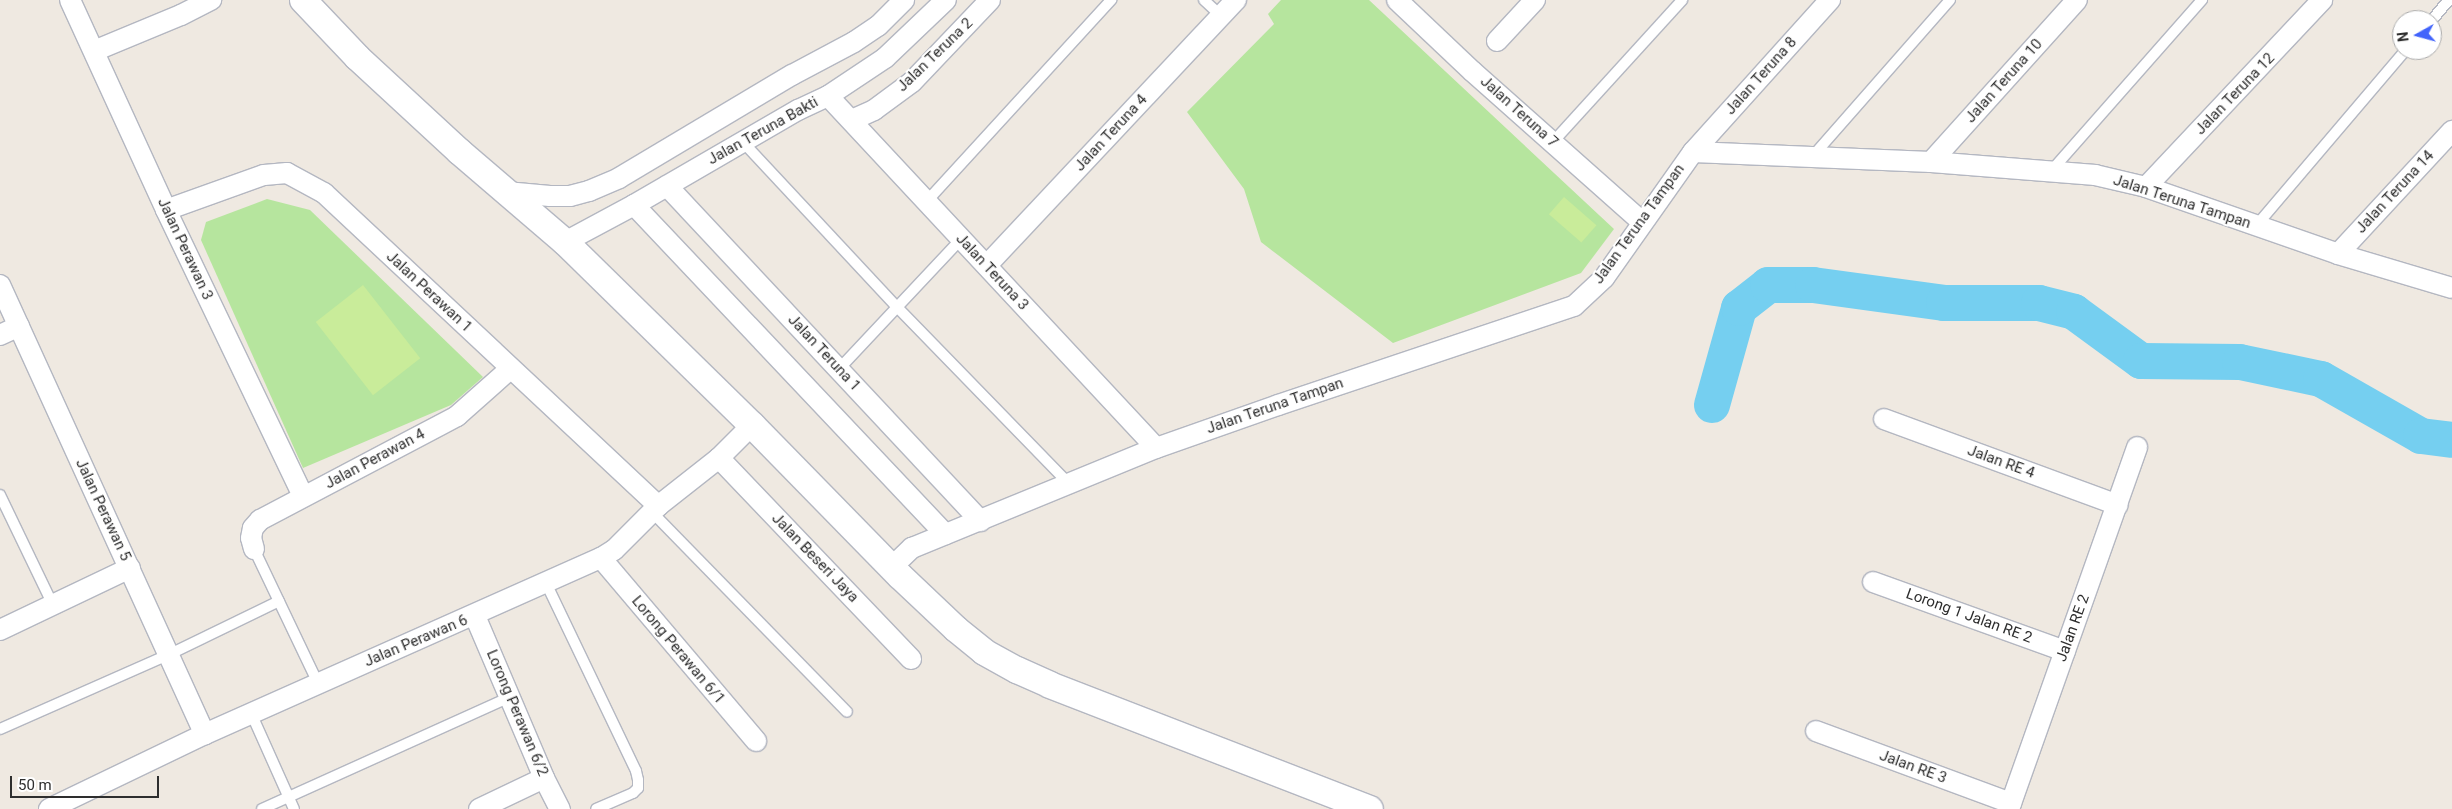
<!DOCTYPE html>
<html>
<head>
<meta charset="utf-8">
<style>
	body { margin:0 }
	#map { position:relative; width:2452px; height:809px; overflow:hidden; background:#efe9e1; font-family:Roboto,sans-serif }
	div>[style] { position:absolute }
	.green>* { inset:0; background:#b6e59e }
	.pitch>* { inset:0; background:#c9ec9a; transform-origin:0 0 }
	.river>* { height:36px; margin:-18px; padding:0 18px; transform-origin:18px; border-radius:18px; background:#75cff0 }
	.roads { filter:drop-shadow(1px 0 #b4b7c1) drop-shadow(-1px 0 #b4b7c1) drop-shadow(0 1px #b4b7c1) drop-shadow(0 -1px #b4b7c1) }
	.service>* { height:10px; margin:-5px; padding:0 5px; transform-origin:5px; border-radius:5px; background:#fff }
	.minor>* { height:20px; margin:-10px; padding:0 10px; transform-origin:10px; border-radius:10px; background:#fff }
	.tertiary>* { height:26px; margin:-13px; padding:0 13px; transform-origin:13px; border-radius:13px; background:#fff }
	span { translate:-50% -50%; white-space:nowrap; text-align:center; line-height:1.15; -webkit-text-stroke:4px #fff; paint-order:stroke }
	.street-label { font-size:15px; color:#2e2e2e }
	.north { position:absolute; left:2392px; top:10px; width:50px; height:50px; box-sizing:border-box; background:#fff; border:1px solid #ababab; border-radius:50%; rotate:263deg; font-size:14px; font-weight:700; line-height:20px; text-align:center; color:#2e2e2e }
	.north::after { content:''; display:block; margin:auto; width:18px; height:22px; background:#4264fb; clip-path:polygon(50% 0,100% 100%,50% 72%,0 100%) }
	.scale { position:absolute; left:10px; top:776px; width:149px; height:22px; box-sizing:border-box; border:2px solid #2e2e2e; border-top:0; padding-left:6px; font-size:15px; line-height:18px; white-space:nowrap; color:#2e2e2e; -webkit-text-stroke:4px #fff; paint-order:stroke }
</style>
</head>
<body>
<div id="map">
	<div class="green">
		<div style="clip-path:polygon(1281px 0,1369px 0,1614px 229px,1581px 273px,1393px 343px,1261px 242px,1244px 189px,1187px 112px,1274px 24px,1268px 14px)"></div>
		<div style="clip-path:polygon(267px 199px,310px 210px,483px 377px,451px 405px,303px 468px,201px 240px,206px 222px)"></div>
	</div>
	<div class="pitch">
		<div style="left:1564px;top:197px;width:43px;height:23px;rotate:41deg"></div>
		<div style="left:363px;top:285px;width:93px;height:60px;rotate:52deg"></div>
	</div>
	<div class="river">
		<div style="left:1712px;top:405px;width:101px;rotate:-74.4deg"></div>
		<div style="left:1739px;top:308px;width:37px;rotate:-38deg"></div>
		<div style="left:1768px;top:285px;width:45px"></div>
		<div style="left:1813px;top:285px;width:132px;rotate:7.8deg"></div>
		<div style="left:1944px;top:303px;width:95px"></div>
		<div style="left:2039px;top:303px;width:36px;rotate:14deg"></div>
		<div style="left:2074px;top:312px;width:83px;rotate:36.2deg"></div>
		<div style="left:2141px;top:361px;width:99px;rotate:0.6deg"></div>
		<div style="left:2240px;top:362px;width:83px;rotate:11.9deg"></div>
		<div style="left:2321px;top:379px;width:115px;rotate:29.7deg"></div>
		<div style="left:2421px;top:436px;width:31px;rotate:7deg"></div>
	</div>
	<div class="roads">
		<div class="service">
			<div style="left:1204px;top:0;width:23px;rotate:43deg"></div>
			<div style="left:2432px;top:20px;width:26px;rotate:-50deg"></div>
			<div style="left:742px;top:141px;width:227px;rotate:47deg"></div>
			<div style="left:897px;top:307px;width:247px;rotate:45.8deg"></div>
			<div style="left:1553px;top:142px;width:192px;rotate:-47.7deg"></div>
			<div style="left:1812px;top:157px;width:209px;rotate:-48.7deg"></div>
			<div style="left:2052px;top:170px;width:227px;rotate:-48.6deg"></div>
			<div style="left:927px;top:201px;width:273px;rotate:-47.5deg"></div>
			<div style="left:2256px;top:226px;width:231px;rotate:-49.6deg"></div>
			<div style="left:839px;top:369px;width:178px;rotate:-46.8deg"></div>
			<div style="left:0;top:495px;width:122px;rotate:64.3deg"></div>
			<div style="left:652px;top:512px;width:279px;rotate:45.7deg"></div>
			<div style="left:254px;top:549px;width:148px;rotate:64.5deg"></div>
			<div style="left:546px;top:583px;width:208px;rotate:64.4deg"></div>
			<div style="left:636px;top:771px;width:9px;rotate:77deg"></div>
			<div style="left:638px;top:780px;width:8px;rotate:90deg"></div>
			<div style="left:638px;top:788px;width:7px;rotate:135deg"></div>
			<div style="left:633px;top:793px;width:40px;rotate:156.6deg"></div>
			<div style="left:251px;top:713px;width:105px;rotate:65.9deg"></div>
			<div style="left:0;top:729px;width:186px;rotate:-23.8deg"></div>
			<div style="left:170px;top:654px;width:121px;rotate:-25.9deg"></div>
			<div style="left:262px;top:809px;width:272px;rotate:-24.3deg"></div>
		</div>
		<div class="minor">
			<div style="left:70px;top:0;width:231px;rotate:65.4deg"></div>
			<div style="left:166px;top:210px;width:317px;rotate:64.4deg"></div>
			<div style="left:1397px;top:0;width:103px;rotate:43.4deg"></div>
			<div style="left:1472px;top:71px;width:227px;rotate:41.6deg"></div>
			<div style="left:1497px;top:41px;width:56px;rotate:-47.2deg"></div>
			<div style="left:94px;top:51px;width:94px;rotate:-22.5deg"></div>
			<div style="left:181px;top:15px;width:34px;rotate:-27deg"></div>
			<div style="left:828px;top:96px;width:481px;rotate:47deg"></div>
			<div style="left:852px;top:120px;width:24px;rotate:-24deg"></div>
			<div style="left:874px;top:110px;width:47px;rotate:-36.4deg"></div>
			<div style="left:912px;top:82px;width:113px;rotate:-46.4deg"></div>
			<div style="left:1693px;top:152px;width:205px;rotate:-48deg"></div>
			<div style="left:1931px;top:162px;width:218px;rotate:-48deg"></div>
			<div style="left:667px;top:186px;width:459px;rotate:46.9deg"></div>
			<div style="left:2146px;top:187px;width:257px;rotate:-46.7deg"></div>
			<div style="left:506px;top:192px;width:44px;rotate:5.2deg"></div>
			<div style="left:550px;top:196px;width:20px"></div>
			<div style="left:570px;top:196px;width:20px;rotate:-15deg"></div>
			<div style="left:589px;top:191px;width:33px;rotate:-23deg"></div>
			<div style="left:619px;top:178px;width:201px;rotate:-30.8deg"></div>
			<div style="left:792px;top:75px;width:70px;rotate:-28deg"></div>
			<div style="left:854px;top:42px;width:29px;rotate:-34deg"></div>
			<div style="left:878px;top:26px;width:37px;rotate:-45deg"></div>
			<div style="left:634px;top:205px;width:453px;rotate:46.6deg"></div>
			<div style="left:166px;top:210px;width:104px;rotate:-19.7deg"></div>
			<div style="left:264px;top:175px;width:23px;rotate:-5deg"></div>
			<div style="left:287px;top:173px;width:42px;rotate:28.4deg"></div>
			<div style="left:324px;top:193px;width:458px;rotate:43.1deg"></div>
			<div style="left:565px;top:242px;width:78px;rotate:-28.2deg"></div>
			<div style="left:634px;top:205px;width:190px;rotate:-30.1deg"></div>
			<div style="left:798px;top:110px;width:33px;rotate:-25deg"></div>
			<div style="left:828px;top:96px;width:69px;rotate:-33.7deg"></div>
			<div style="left:885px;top:58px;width:84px;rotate:-43.6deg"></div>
			<div style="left:2338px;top:254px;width:168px;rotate:-47.2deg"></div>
			<div style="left:987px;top:265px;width:364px;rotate:-46.8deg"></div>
			<div style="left:0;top:285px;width:494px;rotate:65.5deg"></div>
			<div style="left:0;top:335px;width:21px;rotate:-25deg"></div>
			<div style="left:1884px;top:419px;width:249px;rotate:20.2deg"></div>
			<div style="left:719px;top:458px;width:278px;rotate:46.3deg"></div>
			<div style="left:254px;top:549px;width:11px;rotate:-105deg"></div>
			<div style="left:251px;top:538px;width:10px;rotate:-79deg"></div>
			<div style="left:253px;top:528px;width:11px;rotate:-49deg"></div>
			<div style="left:260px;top:520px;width:223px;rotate:-27.8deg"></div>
			<div style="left:457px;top:416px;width:71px;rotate:-41.6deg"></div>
			<div style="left:601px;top:558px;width:240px;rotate:49.7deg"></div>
			<div style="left:892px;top:567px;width:28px;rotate:-44deg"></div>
			<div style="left:912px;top:548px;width:264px;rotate:-22.3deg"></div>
			<div style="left:1156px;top:448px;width:129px;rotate:-19.4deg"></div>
			<div style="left:1278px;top:405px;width:312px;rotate:-18.5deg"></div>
			<div style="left:1574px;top:306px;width:41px;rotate:-43deg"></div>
			<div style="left:1604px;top:278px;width:154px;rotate:-54.8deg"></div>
			<div style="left:1693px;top:152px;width:238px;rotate:2.4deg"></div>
			<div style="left:1931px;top:162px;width:165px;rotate:4.5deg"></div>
			<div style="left:2095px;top:175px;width:52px;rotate:13.2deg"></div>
			<div style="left:2146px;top:187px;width:203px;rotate:19.2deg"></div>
			<div style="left:2338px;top:254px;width:119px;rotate:16.6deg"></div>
			<div style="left:1873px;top:582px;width:204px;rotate:19.8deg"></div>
			<div style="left:475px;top:616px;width:176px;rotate:66.9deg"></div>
			<div style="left:544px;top:778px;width:35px;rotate:63deg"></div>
			<div style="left:0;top:630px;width:144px;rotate:-25.5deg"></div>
			<div style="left:1816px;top:731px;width:208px;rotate:20.3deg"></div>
			<div style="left:49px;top:809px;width:173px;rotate:-25.7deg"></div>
			<div style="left:205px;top:734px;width:433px;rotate:-24deg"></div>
			<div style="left:601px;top:558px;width:15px;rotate:-32deg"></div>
			<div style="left:614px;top:550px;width:62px;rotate:-45deg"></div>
			<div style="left:658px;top:506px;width:78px;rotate:-38.2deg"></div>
			<div style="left:719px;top:458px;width:47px;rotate:-45deg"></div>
			<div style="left:479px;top:809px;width:72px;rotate:-25.5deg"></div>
			<div style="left:2009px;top:809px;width:384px;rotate:-70.5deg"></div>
		</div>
		<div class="tertiary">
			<div style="left:303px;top:0;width:79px;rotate:46.5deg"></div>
			<div style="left:357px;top:57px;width:140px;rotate:42.7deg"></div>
			<div style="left:460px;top:152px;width:138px;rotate:40.6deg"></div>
			<div style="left:565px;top:242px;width:262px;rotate:44.4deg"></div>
			<div style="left:752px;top:425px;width:211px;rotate:45.6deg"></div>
			<div style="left:900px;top:576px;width:77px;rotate:43.4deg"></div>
			<div style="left:956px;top:629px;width:36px;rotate:39deg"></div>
			<div style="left:984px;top:652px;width:38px;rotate:29deg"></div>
			<div style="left:1017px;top:670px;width:36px;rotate:24deg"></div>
			<div style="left:1050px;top:685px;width:343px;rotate:21.2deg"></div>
		</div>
	</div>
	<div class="street-label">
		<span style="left:935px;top:55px;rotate:-44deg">Jalan Teruna 2</span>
		<span style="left:1761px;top:76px;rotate:-48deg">Jalan Teruna 8</span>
		<span style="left:2004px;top:81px;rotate:-48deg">Jalan Teruna 10</span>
		<span style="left:2235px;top:94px;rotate:-46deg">Jalan Teruna 12</span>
		<span style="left:1519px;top:112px;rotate:42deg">Jalan Teruna 7</span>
		<span style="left:763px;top:131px;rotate:-29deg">Jalan Teruna Bakti</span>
		<span style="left:1111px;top:133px;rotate:-47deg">Jalan Teruna 4</span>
		<span style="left:2395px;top:192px;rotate:-47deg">Jalan Teruna 14</span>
		<span style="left:2182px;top:202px;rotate:18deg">Jalan Teruna Tampan</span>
		<span style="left:1639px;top:224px;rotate:-54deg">Jalan Teruna Tampan</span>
		<span style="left:185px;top:249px;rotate:65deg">Jalan Perawan 3</span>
		<span style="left:992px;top:272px;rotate:47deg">Jalan Teruna 3</span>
		<span style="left:429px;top:292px;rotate:43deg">Jalan Perawan 1</span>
		<span style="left:824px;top:353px;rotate:47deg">Jalan Teruna 1</span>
		<span style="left:1275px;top:406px;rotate:-19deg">Jalan Teruna Tampan</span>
		<span style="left:375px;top:459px;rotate:-28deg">Jalan Perawan 4</span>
		<span style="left:2001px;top:462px;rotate:20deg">Jalan RE 4</span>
		<span style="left:103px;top:510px;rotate:65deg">Jalan Perawan 5</span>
		<span style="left:815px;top:558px;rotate:46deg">Jalan Beseri Jaya</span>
		<span style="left:1969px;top:616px;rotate:20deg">Lorong 1 Jalan RE 2</span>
		<span style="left:2073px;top:628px;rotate:-70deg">Jalan RE 2</span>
		<span style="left:416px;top:641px;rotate:-23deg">Jalan Perawan 6</span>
		<span style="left:678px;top:650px;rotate:50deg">Lorong Perawan 6/1</span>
		<span style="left:517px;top:713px;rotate:67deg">Lorong Perawan 6/2</span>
		<span style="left:1913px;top:767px;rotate:20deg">Jalan RE 3</span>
	</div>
	<div class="north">N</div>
	<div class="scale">50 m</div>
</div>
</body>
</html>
